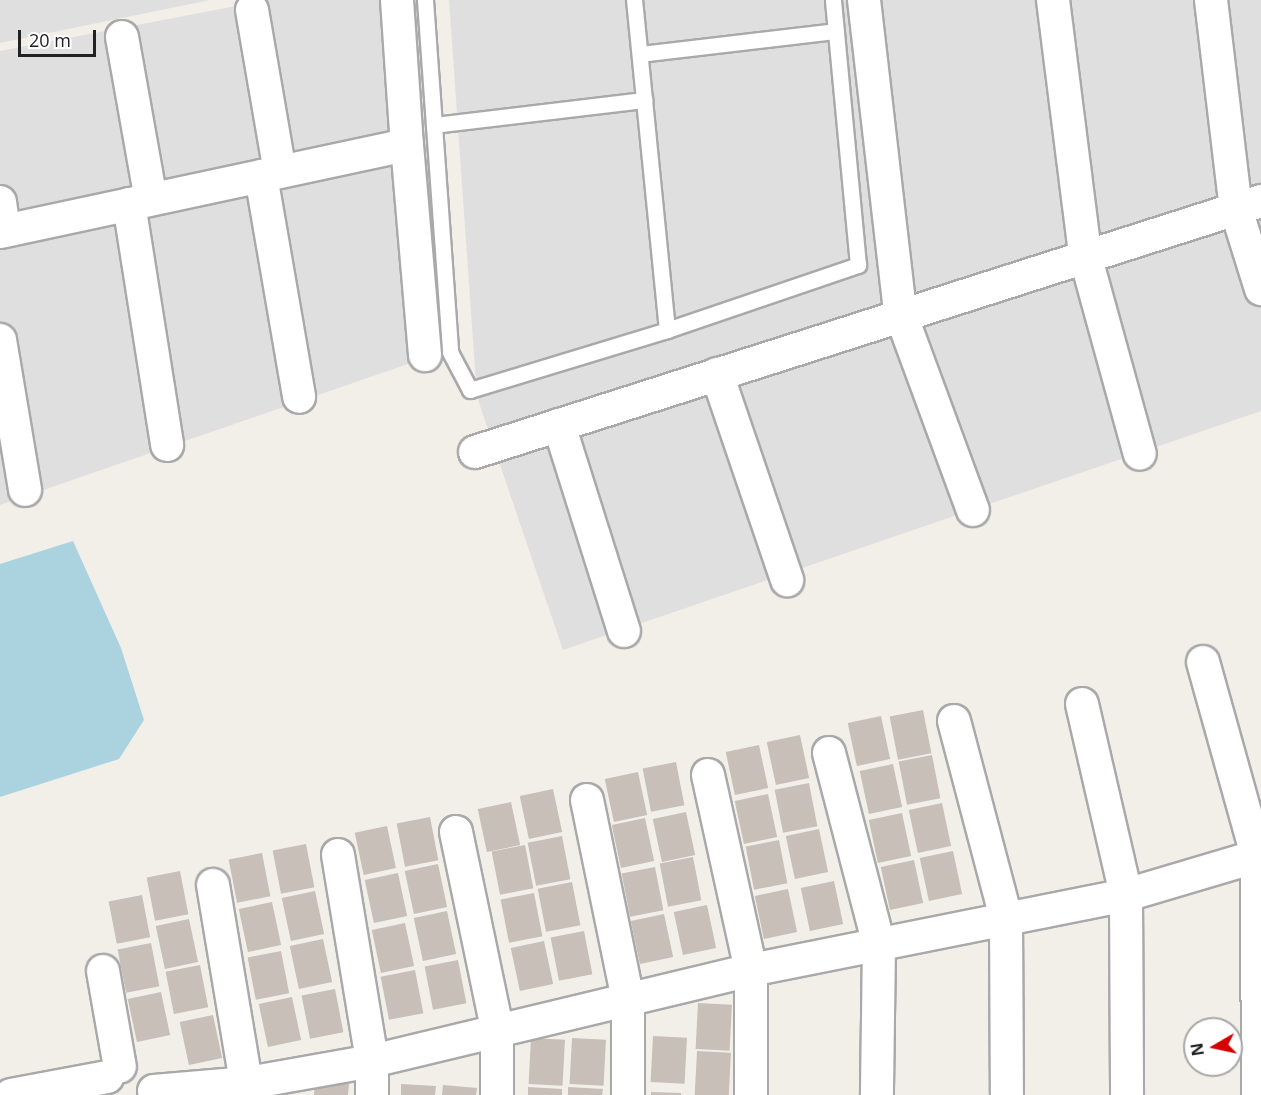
<!DOCTYPE html>
<html>
<head>
<meta charset="utf-8">
<style>
	body { margin:0 }
	#map { position:relative; width:1261px; height:1095px; overflow:hidden; background:#f2efe9; font-family:"Open Sans",sans-serif }
	div>[style] { position:absolute }
	.residential>* { inset:0; background:#e0dfdf }
	.water>* { inset:0; background:#aad3df }
	.building>* { inset:0; background:#c7bfb8; transform-origin:0 0 }
	.roads { filter:drop-shadow(2px 0 #a9a9a9) drop-shadow(-2px 0 #a9a9a9) drop-shadow(0 2px #a9a9a9) drop-shadow(0 -2px #a9a9a9) }
	.lane>* { height:15px; margin:-7.5px; padding:0 7.5px; transform-origin:7.5px; border-radius:7.5px; background:#fff }
	.street>* { height:32px; margin:-16px; padding:0 16px; transform-origin:16px; border-radius:16px; background:#fff }
	span { translate:-50% -50%; white-space:nowrap; text-align:center; line-height:1.15; -webkit-text-stroke:5px #fff; paint-order:stroke }
	.north { position:absolute; left:1183px; top:1017px; width:60px; height:60px; box-sizing:border-box; background:#fff; border:2px solid #a7a7a7; border-radius:50%; rotate:261deg; font-size:16px; font-weight:700; line-height:24px; text-align:center; color:#222 }
	.north::after { content:''; display:block; margin:auto; width:21px; height:27px; background:#d40000; clip-path:polygon(50% 0,100% 100%,50% 72%,0 100%) }
	.scale { position:absolute; left:18px; top:30px; width:78px; height:27px; box-sizing:border-box; border:3px solid #222; border-top:0; padding-left:8px; font-size:18px; line-height:21px; white-space:nowrap; color:#222; -webkit-text-stroke:4px #fff; paint-order:stroke }
</style>
</head>
<body>
<div id="map">
	<div class="residential">
		<div style="clip-path:polygon(0 0,210px 0,0 43px)"></div>
		<div style="clip-path:polygon(268px 0,435px 0,457px 347px,0 505px,0 51px)"></div>
		<div style="clip-path:polygon(449px 0,1261px 0,1261px 411px,563px 650px,477px 397px)"></div>
	</div>
	<div class="water">
		<div style="clip-path:polygon(73px 541px,121px 648px,144px 720px,119px 759px,0 797px,0 564px)"></div>
	</div>
	<div class="building">
		<div style="left:923px;top:710px;width:44px;height:34px;rotate:79deg"></div>
		<div style="left:881px;top:716px;width:44px;height:34px;rotate:78deg"></div>
		<div style="left:800px;top:735px;width:44px;height:34px;rotate:78deg"></div>
		<div style="left:759px;top:745px;width:44px;height:34px;rotate:78deg"></div>
		<div style="left:932px;top:755px;width:44px;height:34px;rotate:79deg"></div>
		<div style="left:676px;top:762px;width:44px;height:34px;rotate:79deg"></div>
		<div style="left:893px;top:764px;width:44px;height:34px;rotate:78deg"></div>
		<div style="left:638px;top:772px;width:44px;height:34px;rotate:78deg"></div>
		<div style="left:809px;top:783px;width:44px;height:35px;rotate:79deg"></div>
		<div style="left:553px;top:789px;width:44px;height:34px;rotate:78deg"></div>
		<div style="left:768px;top:794px;width:44px;height:34px;rotate:78deg"></div>
		<div style="left:511px;top:802px;width:44px;height:34px;rotate:78deg"></div>
		<div style="left:942px;top:803px;width:44px;height:34px;rotate:78deg"></div>
		<div style="left:686px;top:812px;width:44px;height:34px;rotate:78deg"></div>
		<div style="left:902px;top:813px;width:44px;height:34px;rotate:78deg"></div>
		<div style="left:430px;top:817px;width:44px;height:34px;rotate:79deg"></div>
		<div style="left:645px;top:818px;width:44px;height:34px;rotate:78deg"></div>
		<div style="left:387px;top:826px;width:43px;height:33px;rotate:78deg"></div>
		<div style="left:819px;top:829px;width:44px;height:34px;rotate:78deg"></div>
		<div style="left:562px;top:836px;width:44px;height:35px;rotate:79deg"></div>
		<div style="left:779px;top:840px;width:44px;height:34px;rotate:79deg"></div>
		<div style="left:306px;top:844px;width:44px;height:34px;rotate:79deg"></div>
		<div style="left:525px;top:845px;width:44px;height:34px;rotate:79deg"></div>
		<div style="left:953px;top:851px;width:44px;height:34px;rotate:78deg"></div>
		<div style="left:262px;top:853px;width:44px;height:34px;rotate:79deg"></div>
		<div style="left:693px;top:857px;width:44px;height:34px;rotate:79deg"></div>
		<div style="left:914px;top:860px;width:44px;height:34px;rotate:78deg"></div>
		<div style="left:438px;top:864px;width:44px;height:34px;rotate:78deg"></div>
		<div style="left:655px;top:867px;width:44px;height:34px;rotate:79deg"></div>
		<div style="left:180px;top:871px;width:44px;height:34px;rotate:79deg"></div>
		<div style="left:398px;top:873px;width:44px;height:34px;rotate:78deg"></div>
		<div style="left:834px;top:881px;width:44px;height:34px;rotate:78deg"></div>
		<div style="left:572px;top:882px;width:44px;height:35px;rotate:79deg"></div>
		<div style="left:788px;top:889px;width:44px;height:34px;rotate:78deg"></div>
		<div style="left:315px;top:891px;width:44px;height:34px;rotate:78deg"></div>
		<div style="left:534px;top:893px;width:44px;height:34px;rotate:79deg"></div>
		<div style="left:142px;top:895px;width:43px;height:34px;rotate:79deg"></div>
		<div style="left:272px;top:902px;width:44px;height:34px;rotate:78deg"></div>
		<div style="left:707px;top:905px;width:44px;height:34px;rotate:78deg"></div>
		<div style="left:447px;top:911px;width:44px;height:34px;rotate:78deg"></div>
		<div style="left:664px;top:914px;width:44px;height:34px;rotate:78deg"></div>
		<div style="left:189px;top:919px;width:44px;height:34px;rotate:78deg"></div>
		<div style="left:405px;top:923px;width:44px;height:34px;rotate:78deg"></div>
		<div style="left:584px;top:931px;width:44px;height:34px;rotate:79deg"></div>
		<div style="left:323px;top:939px;width:44px;height:34px;rotate:78deg"></div>
		<div style="left:544px;top:941px;width:44px;height:34px;rotate:78deg"></div>
		<div style="left:151px;top:943px;width:44px;height:34px;rotate:79deg"></div>
		<div style="left:281px;top:951px;width:43px;height:34px;rotate:79deg"></div>
		<div style="left:458px;top:960px;width:44px;height:34px;rotate:79deg"></div>
		<div style="left:200px;top:965px;width:43px;height:35px;rotate:79deg"></div>
		<div style="left:415px;top:970px;width:44px;height:35px;rotate:79deg"></div>
		<div style="left:335px;top:989px;width:44px;height:34px;rotate:79deg"></div>
		<div style="left:161px;top:992px;width:44px;height:34px;rotate:78deg"></div>
		<div style="left:292px;top:997px;width:44px;height:34px;rotate:78deg"></div>
		<div style="left:698px;top:1003px;width:34px;height:46px;rotate:3deg"></div>
		<div style="left:213px;top:1015px;width:44px;height:34px;rotate:78deg"></div>
		<div style="left:653px;top:1036px;width:34px;height:46px;rotate:3deg"></div>
		<div style="left:531px;top:1038px;width:34px;height:46px;rotate:3deg"></div>
		<div style="left:572px;top:1038px;width:34px;height:46px;rotate:3deg"></div>
		<div style="left:697px;top:1051px;width:34px;height:44px;rotate:3deg"></div>
		<div style="clip-path:polygon(315px 1082px,349px 1084px,348px 1095px,314px 1095px)"></div>
		<div style="clip-path:polygon(401px 1084px,436px 1086px,435px 1095px,401px 1095px)"></div>
		<div style="clip-path:polygon(443px 1085px,477px 1088px,476px 1095px,442px 1095px)"></div>
		<div style="clip-path:polygon(528px 1087px,562px 1089px,562px 1095px,528px 1095px)"></div>
		<div style="clip-path:polygon(568px 1087px,603px 1089px,602px 1095px,568px 1095px)"></div>
		<div style="clip-path:polygon(651px 1092px,681px 1093px,681px 1095px,651px 1095px)"></div>
	</div>
	<div class="roads">
		<div class="lane">
			<div style="left:425px;top:0;width:353px;rotate:85.9deg"></div>
			<div style="left:450px;top:352px;width:43px;rotate:62.2deg"></div>
			<div style="left:470px;top:390px;width:206px;rotate:-16.9deg"></div>
			<div style="left:667px;top:330px;width:332px;rotate:-95.7deg"></div>
			<div style="left:640px;top:54px;width:197px;rotate:-6.7deg"></div>
			<div style="left:434px;top:125px;width:212px;rotate:-6.8deg"></div>
			<div style="left:667px;top:330px;width:202px;rotate:-18.8deg"></div>
			<div style="left:858px;top:265px;width:266px;rotate:-95.4deg"></div>
		</div>
		<div class="street">
			<div style="left:397px;top:0;width:145px;rotate:86.1deg"></div>
			<div style="left:864px;top:0;width:314px;rotate:83.4deg"></div>
			<div style="left:900px;top:312px;width:211px;rotate:69.8deg"></div>
			<div style="left:1053px;top:0;width:257px;rotate:82.8deg"></div>
			<div style="left:1085px;top:255px;width:206px;rotate:74.6deg"></div>
			<div style="left:1211px;top:0;width:210px;rotate:83.2deg"></div>
			<div style="left:1236px;top:209px;width:84px;rotate:72.6deg"></div>
			<div style="left:252px;top:10px;width:164px;rotate:80.2deg"></div>
			<div style="left:122px;top:37px;width:165px;rotate:79.9deg"></div>
			<div style="left:261px;top:176px;width:224px;rotate:80.2deg"></div>
			<div style="left:0;top:202px;width:27px;rotate:82deg"></div>
			<div style="left:129px;top:204px;width:244px;rotate:81deg"></div>
			<div style="left:0;top:232px;width:416px;rotate:-12.1deg"></div>
			<div style="left:407px;top:145px;width:211px;rotate:85.1deg"></div>
			<div style="left:0;top:340px;width:152px;rotate:80.5deg"></div>
			<div style="left:717px;top:374px;width:218px;rotate:71.2deg"></div>
			<div style="left:559px;top:425px;width:216px;rotate:72.5deg"></div>
			<div style="left:475px;top:452px;width:825px;rotate:-17.71deg"></div>
			<div style="left:1203px;top:662px;width:200px;rotate:74.4deg"></div>
			<div style="left:1257px;top:855px;width:240px;rotate:89.8deg"></div>
			<div style="left:1082px;top:704px;width:196px;rotate:77deg"></div>
			<div style="left:1126px;top:895px;width:200px;rotate:89.7deg"></div>
			<div style="left:954px;top:721px;width:204px;rotate:75.2deg"></div>
			<div style="left:1006px;top:918px;width:177px;rotate:89.7deg"></div>
			<div style="left:829px;top:753px;width:198px;rotate:75.4deg"></div>
			<div style="left:879px;top:945px;width:150px;rotate:90.8deg"></div>
			<div style="left:708px;top:775px;width:200px;rotate:77.6deg"></div>
			<div style="left:751px;top:970px;width:125px;rotate:90deg"></div>
			<div style="left:587px;top:800px;width:203px;rotate:78.4deg"></div>
			<div style="left:628px;top:999px;width:96px;rotate:90deg"></div>
			<div style="left:456px;top:832px;width:200px;rotate:78.2deg"></div>
			<div style="left:497px;top:1028px;width:67px;rotate:90deg"></div>
			<div style="left:338px;top:855px;width:209px;rotate:80.6deg"></div>
			<div style="left:372px;top:1061px;width:34px;rotate:90deg"></div>
			<div style="left:213px;top:885px;width:213px;rotate:80.5deg"></div>
			<div style="left:103px;top:971px;width:97px;rotate:80deg"></div>
			<div style="left:154px;top:1091px;width:94px;rotate:-4.9deg"></div>
			<div style="left:248px;top:1083px;width:126px;rotate:-10.1deg"></div>
			<div style="left:372px;top:1061px;width:390px;rotate:-13.5deg"></div>
			<div style="left:751px;top:970px;width:382px;rotate:-11.3deg"></div>
			<div style="left:1126px;top:895px;width:141px;rotate:-16.5deg"></div>
			<div style="left:11px;top:1095px;width:98px;rotate:-10.6deg"></div>
		</div>
	</div>
	<div class="north">N</div>
	<div class="scale">20 m</div>
</div>
</body>
</html>
